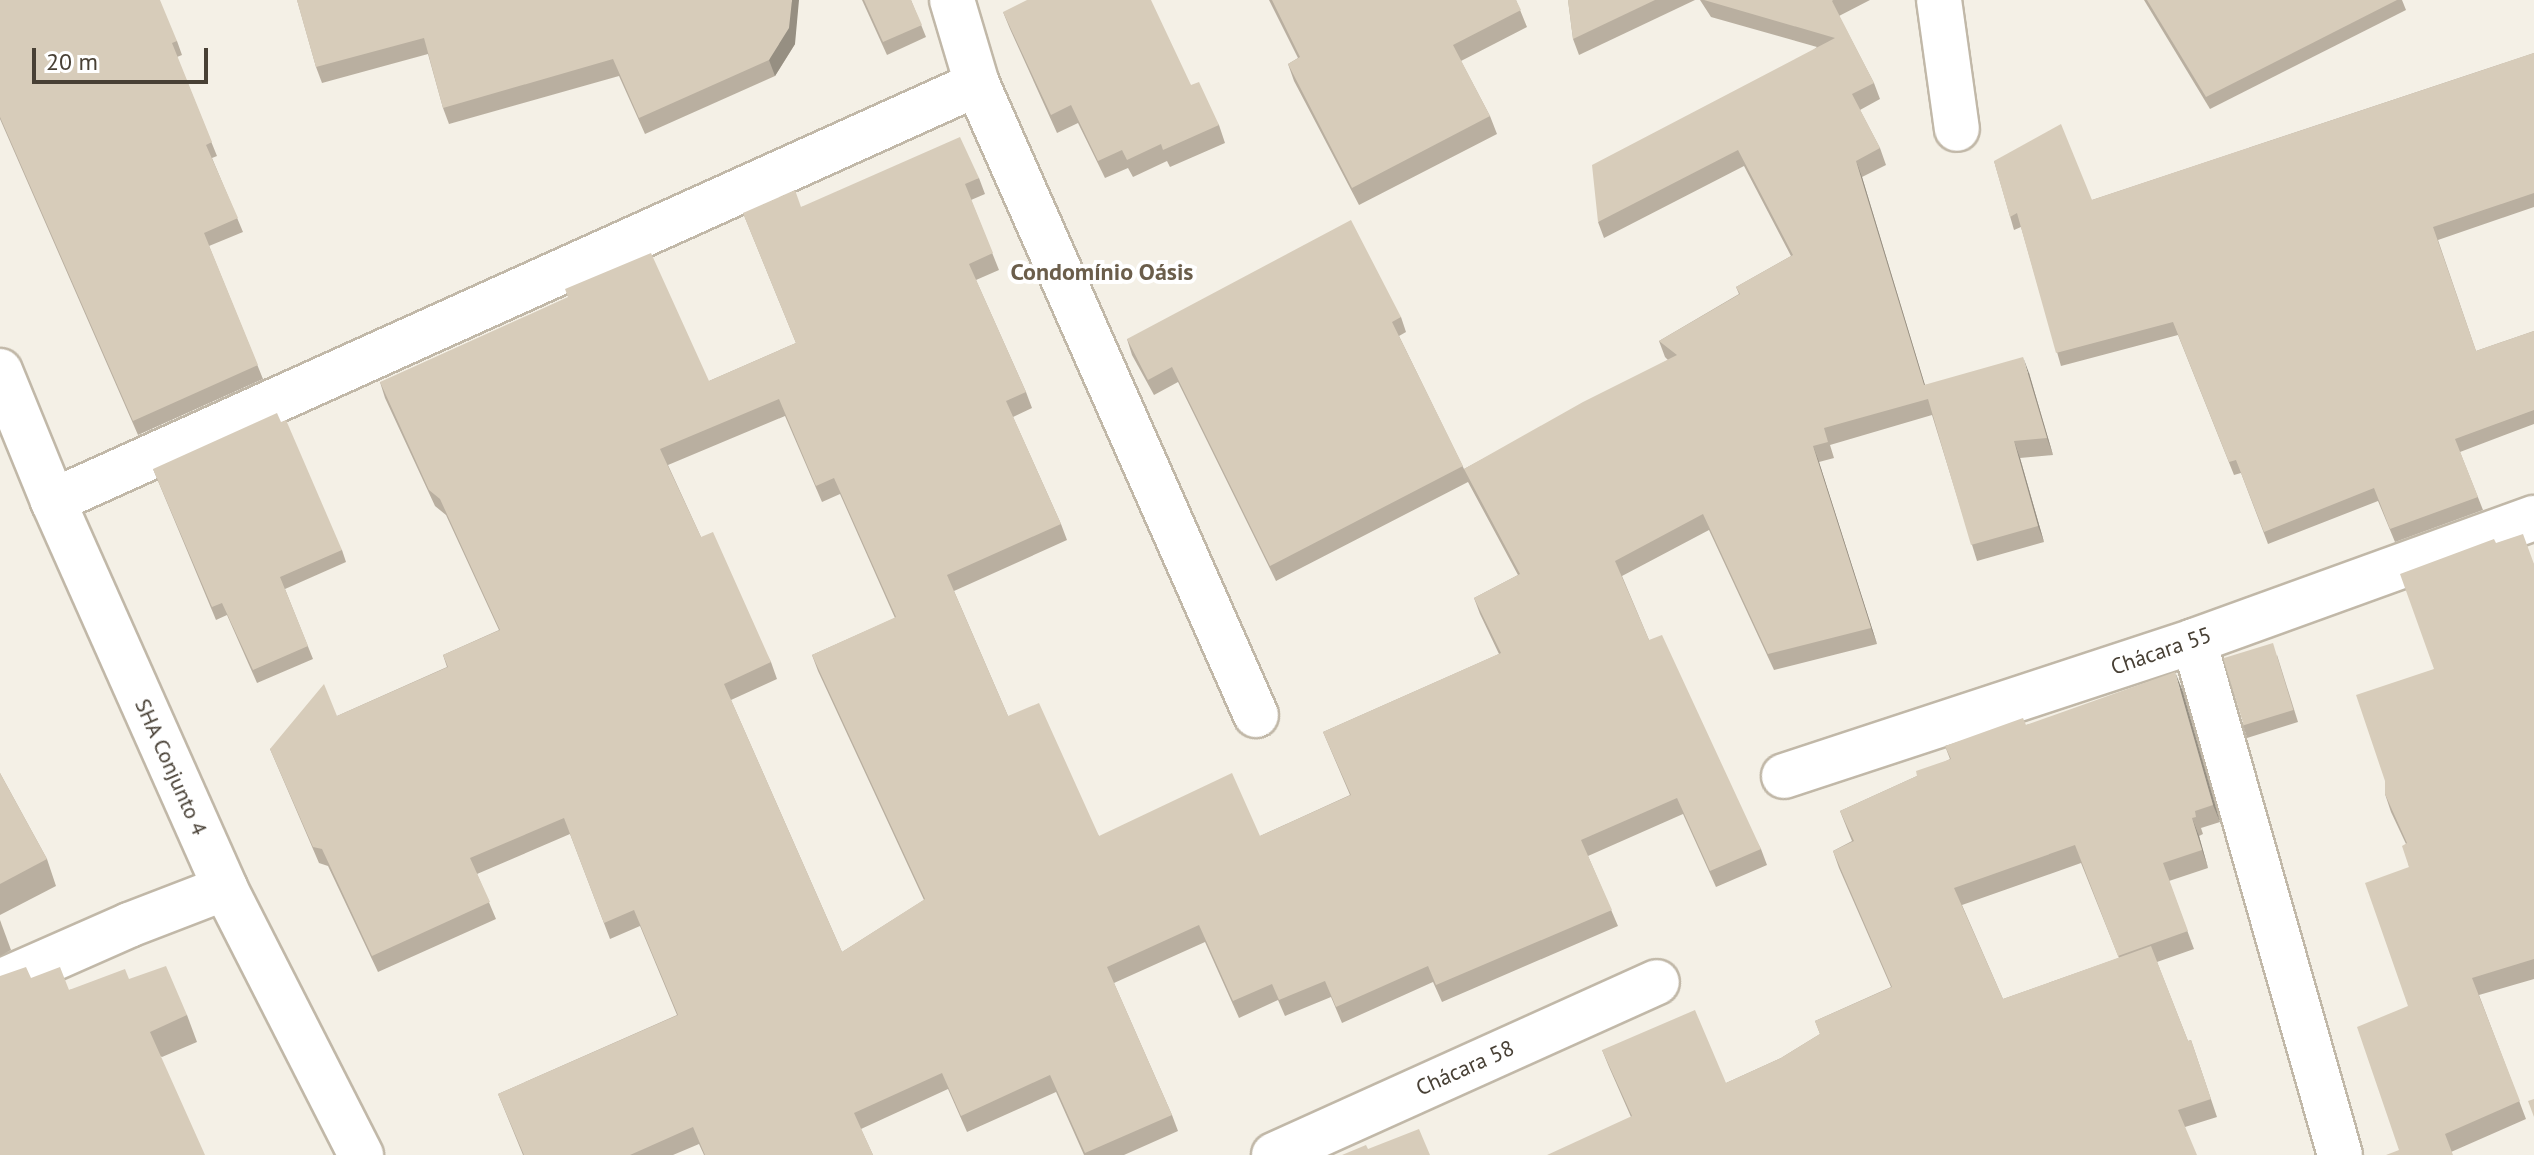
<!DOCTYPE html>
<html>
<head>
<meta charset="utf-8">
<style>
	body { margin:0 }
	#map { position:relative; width:2534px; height:1155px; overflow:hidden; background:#f4f0e6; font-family:"PT Sans",sans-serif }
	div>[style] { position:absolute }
	.roads { filter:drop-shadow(2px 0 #c1b8a8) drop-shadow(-2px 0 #c1b8a8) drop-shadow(0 2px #c1b8a8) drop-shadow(0 -2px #c1b8a8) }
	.minor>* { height:44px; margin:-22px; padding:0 22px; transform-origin:22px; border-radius:22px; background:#fff }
	.wall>* { inset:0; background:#b9afa0 }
	.shaded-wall>* { inset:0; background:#968f82 }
	.building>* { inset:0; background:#d7ccba; transform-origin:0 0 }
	span { translate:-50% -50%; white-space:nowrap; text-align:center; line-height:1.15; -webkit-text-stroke:8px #fff; paint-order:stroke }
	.street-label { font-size:22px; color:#484035 }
	.neighbourhood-label { font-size:24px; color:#6b5e4b; font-weight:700 }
	.scale { position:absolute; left:32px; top:48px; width:176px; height:36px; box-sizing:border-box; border:4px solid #484035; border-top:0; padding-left:10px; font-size:24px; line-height:28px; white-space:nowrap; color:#484035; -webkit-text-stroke:6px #fff; paint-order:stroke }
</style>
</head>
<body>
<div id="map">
	<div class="roads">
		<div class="minor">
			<div style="left:952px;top:0;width:88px;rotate:73.4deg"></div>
			<div style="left:1939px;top:0;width:130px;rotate:82.1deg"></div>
			<div style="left:0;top:371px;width:140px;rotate:67.8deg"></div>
			<div style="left:53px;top:501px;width:424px;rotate:66deg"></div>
			<div style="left:225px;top:888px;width:300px;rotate:63deg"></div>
			<div style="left:53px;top:501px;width:1014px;rotate:-24.29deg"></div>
			<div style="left:977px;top:84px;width:690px;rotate:66.15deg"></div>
			<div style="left:2194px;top:641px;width:534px;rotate:74.14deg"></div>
			<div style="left:1784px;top:776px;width:432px;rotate:-18.2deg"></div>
			<div style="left:2194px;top:641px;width:362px;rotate:-19.9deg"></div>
			<div style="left:0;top:982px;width:141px;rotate:-23.8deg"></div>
			<div style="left:129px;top:925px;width:103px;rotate:-21.1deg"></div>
			<div style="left:1274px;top:1155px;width:420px;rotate:-24.3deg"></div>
		</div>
	</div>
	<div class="wall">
		<div style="clip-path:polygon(0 0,177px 41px,182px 55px,177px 57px,217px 156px,212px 158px,243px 232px,209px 246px,263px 379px,138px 435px,0 119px)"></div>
		<div style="clip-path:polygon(297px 0,795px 44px,775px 76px,645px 134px,619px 76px,449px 124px,443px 108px,428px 54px,322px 83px,316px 67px)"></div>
		<div style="clip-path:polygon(862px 0,911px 0,926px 37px,887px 55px)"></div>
		<div style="clip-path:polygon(1269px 0,1516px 0,1527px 27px,1461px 61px,1490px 116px,1497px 134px,1359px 205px,1294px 81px,1288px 64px,1298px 58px)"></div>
		<div style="clip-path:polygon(1568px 0,1695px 0,1579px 55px,1573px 39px)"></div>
		<div style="clip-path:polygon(evenodd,1700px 0,1870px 0,1839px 16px,1874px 83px,1880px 99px,1860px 110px,1880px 148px,1886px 165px,1862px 177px,1925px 385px,2029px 373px,2053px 455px,2020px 458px,2044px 542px,1977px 561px,1932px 415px,1830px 445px,1834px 458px,1819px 462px,1877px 644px,1774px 670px,1709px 530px,1622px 576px,1649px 640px,1761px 849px,1767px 865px,1716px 887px,1683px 814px,1588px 856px,1618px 926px,1442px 1002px,1433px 982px,1342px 1023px,1331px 997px,1285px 1016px,1278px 1000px,1239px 1018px,1205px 942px,1114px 983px,1172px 1115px,1178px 1131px,1124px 1155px,1084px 1155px,1056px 1092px,967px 1132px,948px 1089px,861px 1129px,873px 1155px,704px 1155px,699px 1144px,673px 1155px,523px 1155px,498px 1094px,677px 1015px,640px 926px,610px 939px,570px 834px,477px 874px,496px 919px,378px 972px,328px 866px,319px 863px,270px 749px,337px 716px,447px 667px,443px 655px,499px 630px,446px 515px,435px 506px,385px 398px,380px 382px,709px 381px,796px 343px,743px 213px,801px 207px,979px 178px,985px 194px,971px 200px,999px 270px,976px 280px,1026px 392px,1032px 408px,1013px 417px,1061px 524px,1067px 540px,954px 591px,1008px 716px,1099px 836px,1260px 836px,1350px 795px,1323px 732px,1499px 654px,1480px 614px,1474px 598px,1518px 575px,1468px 482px,1276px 581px,1178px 382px,1154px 395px,1132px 355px,1127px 339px,1401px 317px,1406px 332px,1399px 336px,1464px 469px,1668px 360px,1665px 357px,1659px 341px,1739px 294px,1736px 287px,1791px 256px,1744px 166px,1604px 238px,1598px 222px,1817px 47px,1711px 17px,1700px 0,785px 416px,822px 502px,840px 494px,895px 618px,812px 655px,818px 671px,924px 900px,842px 952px,731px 700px,777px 679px,771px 662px,701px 537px,668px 465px,785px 416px)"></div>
		<div style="clip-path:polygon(2144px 0,2402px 0,2406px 10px,2210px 109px)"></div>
		<div style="clip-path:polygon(1003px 12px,1191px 85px,1219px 125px,1225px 143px,1170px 167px,1167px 161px,1133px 177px,1128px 168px,1105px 178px,1078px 123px,1057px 133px,1010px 29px)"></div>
		<div style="clip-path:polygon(2534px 53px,2534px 207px,2438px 240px,2476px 351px,2534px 331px,2534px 424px,2460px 452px,2483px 510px,2395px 542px,2378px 501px,2268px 544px,2241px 473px,2234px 475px,2178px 335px,2061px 366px,2021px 227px,2014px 230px,1994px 161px,2092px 200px)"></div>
		<div style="clip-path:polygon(153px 469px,342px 550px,346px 562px,285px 589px,313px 659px,257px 683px,227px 615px,216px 620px)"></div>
		<div style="clip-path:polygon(2496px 543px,2534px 564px,2534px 979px,2479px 995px,2526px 1119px,2451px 1152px,2399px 1150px,2408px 1006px,2409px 867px,2406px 844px,2391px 812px,2385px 794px,2434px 669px)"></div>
		<div style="clip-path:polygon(2277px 655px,2298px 722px,2247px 738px,2243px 725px)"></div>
		<div style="clip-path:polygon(evenodd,2182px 689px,2220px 822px,2201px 828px,2203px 834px,2199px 836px,2208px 868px,2169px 881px,2194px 949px,2157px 962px,2188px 1041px,2191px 1040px,2217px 1117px,2185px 1127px,1631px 1117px,1609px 1067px,1602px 1050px,1726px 1083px,1781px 1058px,1820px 1034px,1815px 1021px,1891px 987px,1839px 868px,1833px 851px,1852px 841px,1840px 811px,1917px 776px,1950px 759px,1945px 746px,2026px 725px,2182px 689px,2081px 863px,2119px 958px,2003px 999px,1962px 905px,2081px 863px)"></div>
		<div style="clip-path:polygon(0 773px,47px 859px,56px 886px,0 915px)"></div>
		<div style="clip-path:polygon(0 920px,11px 950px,0 956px)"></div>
		<div style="clip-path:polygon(31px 978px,69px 990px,129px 979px,187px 1015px,197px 1042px,162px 1057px)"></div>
	</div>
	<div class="shaded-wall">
		<div style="clip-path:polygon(792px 0,799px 0,795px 44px,775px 76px,769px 60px)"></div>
		<div style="clip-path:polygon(1856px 161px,1862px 177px,1930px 402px,1924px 385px)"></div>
		<div style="clip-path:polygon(2023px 357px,2029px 373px,2053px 455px,2047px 438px)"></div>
		<div style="clip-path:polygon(2014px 441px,2020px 458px,2044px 542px,2038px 526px)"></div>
		<div style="clip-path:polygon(1813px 446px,1819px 462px,1877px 644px,1871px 628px)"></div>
		<div style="clip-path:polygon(2175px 672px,2182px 689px,2220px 822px,2213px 805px)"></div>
		<div style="clip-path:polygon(2192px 818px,2199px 836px,2208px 868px,2202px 850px)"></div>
	</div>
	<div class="building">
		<div style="clip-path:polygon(0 0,160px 0,177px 41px,172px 43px,212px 142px,206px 145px,238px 218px,204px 233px,258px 365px,133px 421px,0 117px)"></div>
		<div style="clip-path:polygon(297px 0,792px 0,789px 28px,769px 60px,639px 118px,613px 59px,443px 108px,424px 38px,316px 67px)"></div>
		<div style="clip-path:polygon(864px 0,911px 0,922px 25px,883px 42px)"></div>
		<div style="clip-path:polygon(1027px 0,1151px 0,1191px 85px,1199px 82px,1219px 125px,1163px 150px,1161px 144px,1127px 160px,1122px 150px,1098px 161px,1071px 105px,1051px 115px,1003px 12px)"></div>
		<div style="clip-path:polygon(1272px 0,1516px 0,1521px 10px,1453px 45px,1490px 116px,1352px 188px,1288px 64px,1300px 57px)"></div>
		<div style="clip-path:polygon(1568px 0,1655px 0,1573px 39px)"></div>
		<div style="clip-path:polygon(evenodd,1704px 0,1833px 0,1832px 1px,1874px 83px,1852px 94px,1880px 148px,1856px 161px,1924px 385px,2023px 357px,2047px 438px,2014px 441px,2038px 526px,1971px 545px,1928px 399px,1824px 428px,1828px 442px,1813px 446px,1871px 628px,1768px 654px,1703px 514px,1615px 561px,1649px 640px,1662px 635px,1761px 849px,1710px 871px,1677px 798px,1581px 840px,1612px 910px,1436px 985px,1428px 966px,1336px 1007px,1325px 981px,1279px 1000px,1272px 984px,1233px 1001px,1199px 925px,1107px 967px,1172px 1115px,1085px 1153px,1050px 1075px,961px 1116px,942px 1073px,854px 1113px,873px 1155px,705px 1155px,693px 1127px,630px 1155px,524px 1155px,498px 1094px,678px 1015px,634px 910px,604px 923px,564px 818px,470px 858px,490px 902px,372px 956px,322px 849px,313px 847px,270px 749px,324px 684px,337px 716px,448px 667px,443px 655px,500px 630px,440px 499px,429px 490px,380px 382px,568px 297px,565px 289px,651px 253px,709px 381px,796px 343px,743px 213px,795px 190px,801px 207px,960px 137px,979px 178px,965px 184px,993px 253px,969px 264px,1026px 392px,1006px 401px,1061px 524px,947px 575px,1008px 716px,1039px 703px,1099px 836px,1232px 773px,1260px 836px,1351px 795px,1323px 732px,1501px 653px,1474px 598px,1520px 574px,1464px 469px,1583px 402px,1677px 355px,1659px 341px,1740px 294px,1736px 287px,1793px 255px,1738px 150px,1598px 222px,1592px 165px,1835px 38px,1704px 0,779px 399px,816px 486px,834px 478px,896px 617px,812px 655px,925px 899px,842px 952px,724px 684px,771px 662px,713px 532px,701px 537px,660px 449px,779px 399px)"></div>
		<div style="clip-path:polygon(2147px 0,2397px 0,2206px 97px)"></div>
		<div style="clip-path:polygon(2534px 53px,2534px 193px,2433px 227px,2476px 351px,2534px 331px,2534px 410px,2455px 439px,2478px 497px,2390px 529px,2374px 488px,2264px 532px,2236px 460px,2229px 462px,2173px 322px,2056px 353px,2017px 213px,2010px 217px,1994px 161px,2061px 124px,2092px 200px)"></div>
		<div style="clip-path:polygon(1351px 220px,1401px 317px,1392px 322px,1463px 466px,1270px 566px,1172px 367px,1148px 380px,1127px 339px)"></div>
		<div style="clip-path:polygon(277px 413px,281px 422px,286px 420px,342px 550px,280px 577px,308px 646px,253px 670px,222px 603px,212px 607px,153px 469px)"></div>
		<div style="clip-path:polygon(2523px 534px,2534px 564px,2534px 959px,2472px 978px,2520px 1101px,2445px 1134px,2453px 1155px,2386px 1155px,2399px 1150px,2357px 1027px,2408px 1006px,2365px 883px,2409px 867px,2402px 846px,2407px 843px,2385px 794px,2385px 781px,2356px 695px,2434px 669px,2400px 574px,2494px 539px,2496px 543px)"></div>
		<div style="left:2273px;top:643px;width:70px;height:52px;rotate:73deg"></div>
		<div style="clip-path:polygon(2175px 672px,2213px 805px,2195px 811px,2196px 817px,2192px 818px,2202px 850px,2163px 863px,2188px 931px,2118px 956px,2075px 845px,1954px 888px,2003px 999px,2151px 946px,2188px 1041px,2191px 1040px,2211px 1099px,2178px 1110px,2197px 1155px,1547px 1155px,1632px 1116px,1602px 1050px,1695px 1010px,1726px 1083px,1781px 1058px,1820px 1034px,1815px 1021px,1892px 987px,1833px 851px,1854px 841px,1840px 811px,1917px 776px,1916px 771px,1951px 759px,1945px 746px,2023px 718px,2026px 725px)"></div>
		<div style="clip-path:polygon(0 773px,47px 859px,0 884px)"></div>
		<div style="clip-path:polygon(166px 966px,187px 1015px,150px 1032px,205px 1155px,0 1155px,0 976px,26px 967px,31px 978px,60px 967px,69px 990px,125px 969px,129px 979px)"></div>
		<div style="clip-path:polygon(2534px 1099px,2534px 1117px,2528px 1101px)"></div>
		<div style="clip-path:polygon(1419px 1129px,1430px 1155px,1342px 1155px,1366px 1145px,1368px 1149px)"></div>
	</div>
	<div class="street-label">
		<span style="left:2161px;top:651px;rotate:-19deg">Chácara 55</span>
		<span style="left:171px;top:767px;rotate:66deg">SHA Conjunto 4</span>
		<span style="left:1465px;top:1068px;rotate:-24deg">Chácara 58</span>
	</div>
	<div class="neighbourhood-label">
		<span style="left:1102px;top:272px">Condomínio Oásis</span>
	</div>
	<div class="scale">20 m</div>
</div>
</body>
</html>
